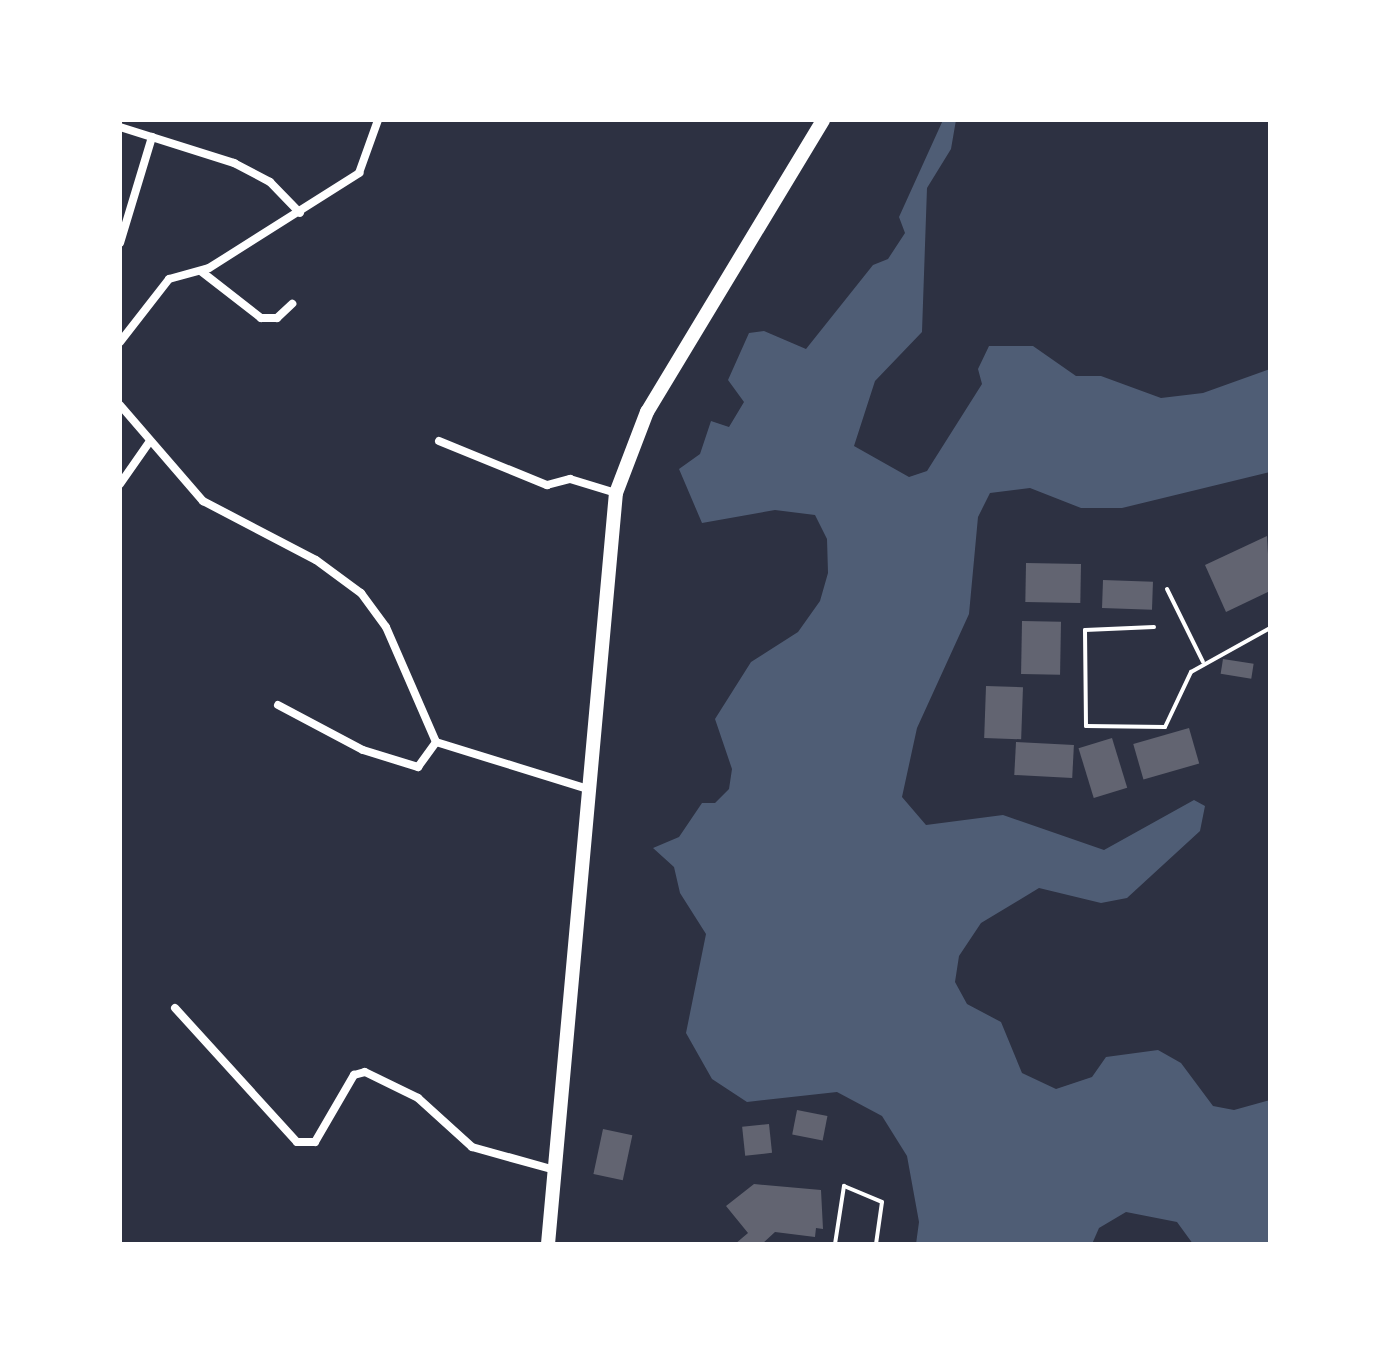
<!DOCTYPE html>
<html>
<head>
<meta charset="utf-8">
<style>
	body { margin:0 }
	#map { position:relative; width:1390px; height:1364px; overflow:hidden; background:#2d3142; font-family:"Source Sans 3",sans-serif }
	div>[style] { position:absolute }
	.water>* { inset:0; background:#4f5d75 }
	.building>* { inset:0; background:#626471; transform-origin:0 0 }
	.service>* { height:4px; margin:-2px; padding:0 2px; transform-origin:2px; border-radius:2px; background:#fff }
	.minor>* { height:8px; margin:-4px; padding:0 4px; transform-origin:4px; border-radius:4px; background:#fff }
	.trunk>* { height:14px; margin:-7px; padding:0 7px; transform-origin:7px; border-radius:7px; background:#fff }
	span { translate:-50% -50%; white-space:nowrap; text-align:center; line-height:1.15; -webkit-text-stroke:6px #fff; paint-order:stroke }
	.frame { position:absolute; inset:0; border:122px solid #fff; pointer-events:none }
</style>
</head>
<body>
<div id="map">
	<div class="water">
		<div style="clip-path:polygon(943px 120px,956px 120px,951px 149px,927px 188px,922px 332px,875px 381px,854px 446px,909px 477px,927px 471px,982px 384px,978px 369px,989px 346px,1033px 346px,1076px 376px,1101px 376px,1161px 398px,1203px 393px,1270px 369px,1270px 472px,1122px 508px,1081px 508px,1030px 488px,990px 493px,978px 517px,969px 614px,917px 728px,902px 797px,926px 825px,1003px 815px,1104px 850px,1194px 800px,1205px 806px,1200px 831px,1127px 898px,1101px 903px,1039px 888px,981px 923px,959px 956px,955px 982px,967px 1004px,1001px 1022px,1022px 1073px,1056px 1089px,1092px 1077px,1106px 1057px,1158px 1050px,1181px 1063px,1213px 1106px,1234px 1110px,1270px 1100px,1270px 1244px,1193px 1244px,1177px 1222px,1126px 1212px,1099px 1228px,1092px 1244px,916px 1244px,919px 1222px,907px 1156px,882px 1116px,837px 1092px,747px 1102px,712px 1079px,686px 1033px,706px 934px,680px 893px,674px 867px,653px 848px,679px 837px,702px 803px,715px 803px,729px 789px,732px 769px,715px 719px,751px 662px,798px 632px,820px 601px,828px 573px,827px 539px,815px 515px,775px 510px,702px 523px,679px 469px,700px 454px,711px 421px,729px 427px,744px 402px,728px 380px,749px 333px,764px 331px,806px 349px,873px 265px,888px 259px,905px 233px,899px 217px)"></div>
	</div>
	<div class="building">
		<div style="clip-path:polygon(1267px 536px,1270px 591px,1226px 612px,1205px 565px)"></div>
		<div style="left:1026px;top:563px;width:55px;height:39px;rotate:1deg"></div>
		<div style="left:1103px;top:580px;width:50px;height:28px;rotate:2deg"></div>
		<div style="left:1022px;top:621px;width:39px;height:53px;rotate:1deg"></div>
		<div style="left:1223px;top:659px;width:31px;height:15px;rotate:9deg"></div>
		<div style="left:986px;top:686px;width:37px;height:52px;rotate:2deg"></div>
		<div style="left:1189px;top:728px;width:37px;height:58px;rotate:74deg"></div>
		<div style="left:1112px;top:738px;width:52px;height:35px;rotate:73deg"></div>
		<div style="left:1016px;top:742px;width:58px;height:33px;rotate:3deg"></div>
		<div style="left:797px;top:1110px;width:31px;height:25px;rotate:11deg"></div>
		<div style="left:769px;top:1124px;width:29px;height:27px;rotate:84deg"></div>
		<div style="left:603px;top:1129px;width:30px;height:46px;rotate:12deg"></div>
		<div style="clip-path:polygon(754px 1184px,821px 1190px,823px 1229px,816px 1228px,815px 1237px,775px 1232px,762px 1244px,735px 1244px,748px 1233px,726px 1206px)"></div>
	</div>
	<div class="service">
		<div style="left:1167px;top:589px;width:81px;rotate:63.7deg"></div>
		<div style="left:1154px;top:627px;width:69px;rotate:177.5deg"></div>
		<div style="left:1085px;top:630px;width:96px;rotate:89.4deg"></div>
		<div style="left:1086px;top:726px;width:79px;rotate:0.7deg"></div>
		<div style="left:1165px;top:727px;width:61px;rotate:-64.7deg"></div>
		<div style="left:1191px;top:672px;width:90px;rotate:-29.1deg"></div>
		<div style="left:835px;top:1244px;width:59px;rotate:-81.2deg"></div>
		<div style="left:844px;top:1186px;width:41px;rotate:22.8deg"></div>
		<div style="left:882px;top:1202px;width:42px;rotate:98.1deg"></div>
	</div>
	<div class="minor">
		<div style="left:120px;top:127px;width:120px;rotate:17.5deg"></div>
		<div style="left:234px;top:163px;width:41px;rotate:27.8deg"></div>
		<div style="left:270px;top:182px;width:43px;rotate:45.9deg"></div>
		<div style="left:120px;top:243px;width:111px;rotate:-73.2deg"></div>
		<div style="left:202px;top:272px;width:75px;rotate:37.9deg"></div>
		<div style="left:261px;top:318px;width:16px"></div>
		<div style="left:277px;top:318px;width:21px;rotate:-43deg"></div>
		<div style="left:120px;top:342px;width:80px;rotate:-52.1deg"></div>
		<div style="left:169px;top:279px;width:41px;rotate:-15.4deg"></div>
		<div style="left:209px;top:268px;width:178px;rotate:-32.3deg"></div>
		<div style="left:359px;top:173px;width:56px;rotate:-70.3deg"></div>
		<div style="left:120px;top:405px;width:127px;rotate:49.2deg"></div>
		<div style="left:203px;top:501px;width:127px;rotate:27.6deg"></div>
		<div style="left:316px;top:560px;width:56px;rotate:36.3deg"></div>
		<div style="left:361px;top:593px;width:42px;rotate:53.7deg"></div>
		<div style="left:386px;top:627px;width:125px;rotate:66.5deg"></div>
		<div style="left:436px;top:742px;width:156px;rotate:17.2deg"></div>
		<div style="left:439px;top:441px;width:117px;rotate:22.2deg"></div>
		<div style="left:547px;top:485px;width:24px;rotate:-15deg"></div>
		<div style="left:570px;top:479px;width:48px;rotate:16.9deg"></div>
		<div style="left:120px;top:484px;width:52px;rotate:-55.1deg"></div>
		<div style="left:278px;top:705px;width:96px;rotate:27.9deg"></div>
		<div style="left:363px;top:750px;width:58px;rotate:17.2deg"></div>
		<div style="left:418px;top:767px;width:31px;rotate:-54deg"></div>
		<div style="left:175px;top:1008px;width:181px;rotate:47.7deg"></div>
		<div style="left:297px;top:1142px;width:18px"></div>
		<div style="left:315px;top:1142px;width:78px;rotate:-59.8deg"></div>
		<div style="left:354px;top:1075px;width:11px;rotate:-15deg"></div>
		<div style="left:365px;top:1072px;width:59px;rotate:26.1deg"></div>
		<div style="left:418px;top:1098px;width:73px;rotate:42.2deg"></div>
		<div style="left:472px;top:1147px;width:86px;rotate:15.5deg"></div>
	</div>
	<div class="trunk">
		<div style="left:548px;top:1244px;width:754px;rotate:-84.83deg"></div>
		<div style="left:616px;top:493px;width:87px;rotate:-69.1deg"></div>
		<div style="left:647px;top:412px;width:341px;rotate:-58.9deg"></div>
	</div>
	<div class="frame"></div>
</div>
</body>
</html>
